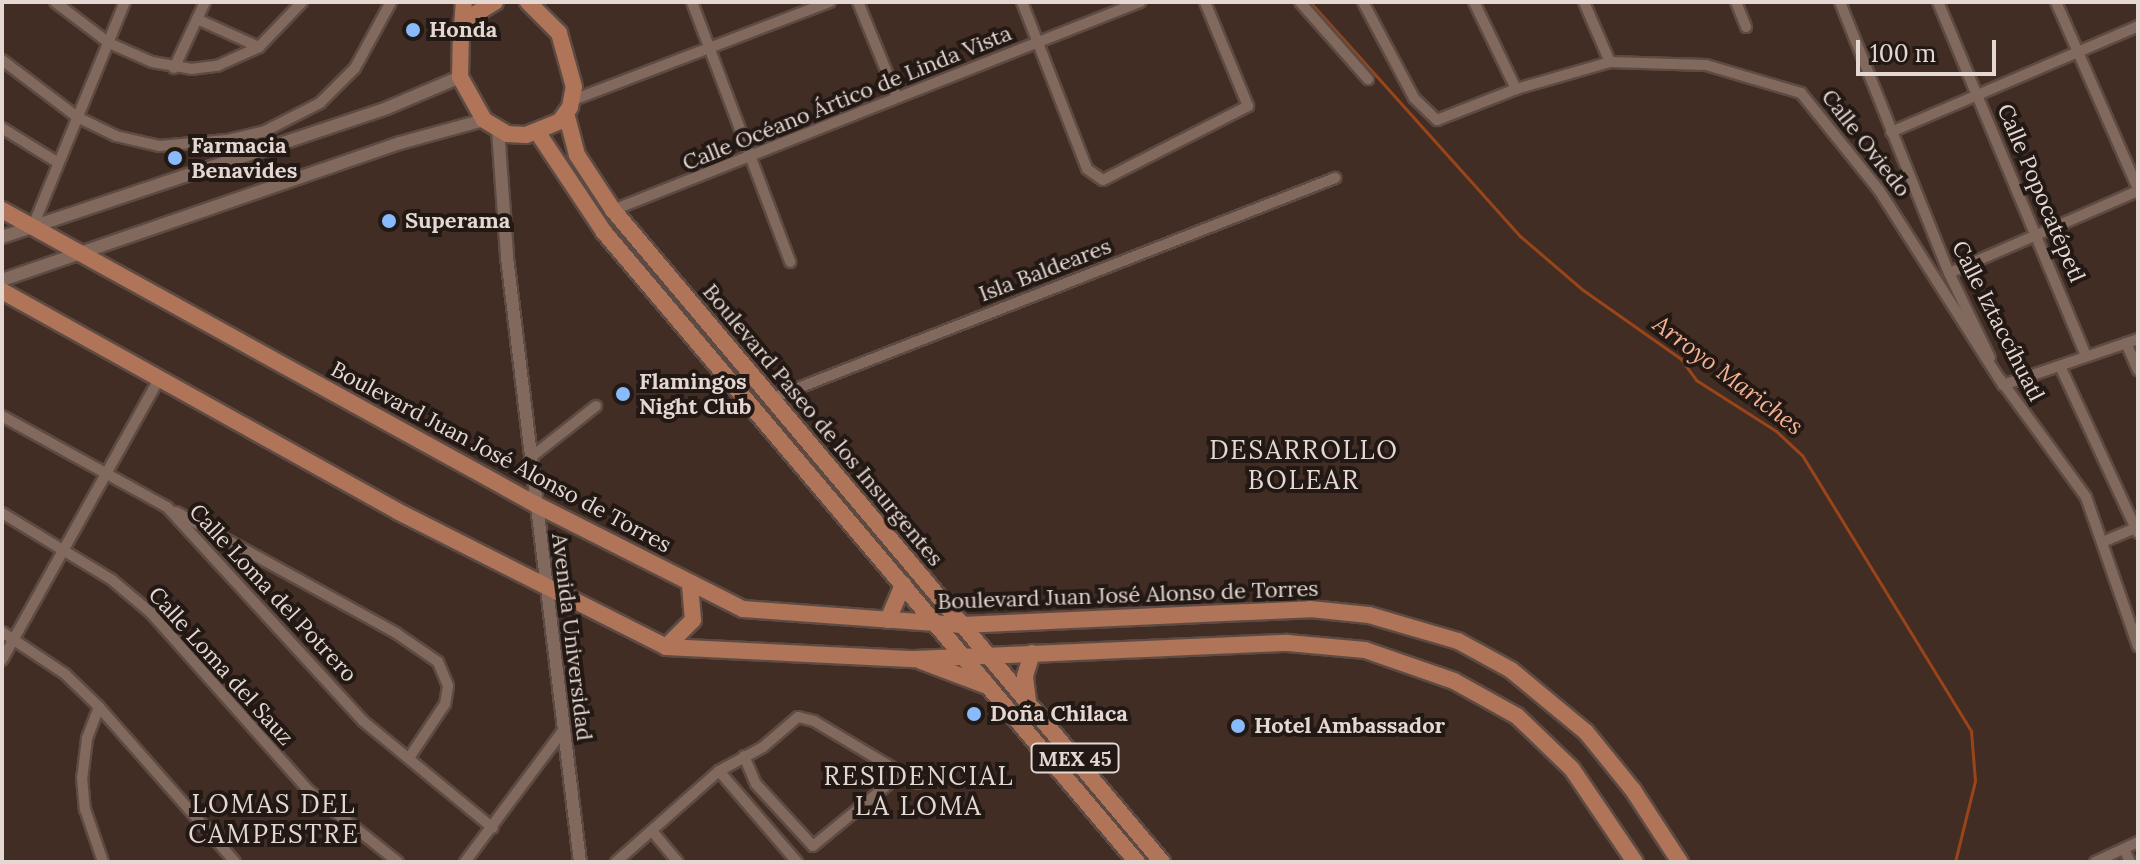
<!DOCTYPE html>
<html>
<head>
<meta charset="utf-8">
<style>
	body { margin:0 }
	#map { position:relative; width:2140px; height:864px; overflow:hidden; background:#422d24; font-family:Lora,serif }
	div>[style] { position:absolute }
	.stream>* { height:3px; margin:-1.5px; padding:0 1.5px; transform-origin:1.5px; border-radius:1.5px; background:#994519 }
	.roads { filter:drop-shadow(2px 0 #5d4b43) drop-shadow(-2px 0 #5d4b43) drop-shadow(0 2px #5d4b43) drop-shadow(0 -2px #5d4b43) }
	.minor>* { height:10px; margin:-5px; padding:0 5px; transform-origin:5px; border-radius:5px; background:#81695e }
	.tertiary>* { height:12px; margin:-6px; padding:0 6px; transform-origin:6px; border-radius:6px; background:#81695e }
	.primary>* { height:16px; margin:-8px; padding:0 8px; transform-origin:8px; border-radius:8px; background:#b07459 }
	.dots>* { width:22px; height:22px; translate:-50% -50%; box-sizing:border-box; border:4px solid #221814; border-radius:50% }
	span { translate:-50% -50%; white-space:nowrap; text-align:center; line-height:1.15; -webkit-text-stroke:8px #221814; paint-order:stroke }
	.shield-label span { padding:2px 6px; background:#221814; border:2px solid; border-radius:6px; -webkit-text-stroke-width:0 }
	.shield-label { font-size:20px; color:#e5d7d1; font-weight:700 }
	.poi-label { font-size:22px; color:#e5d7d1; font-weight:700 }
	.left { translate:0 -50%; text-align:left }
	.street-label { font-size:22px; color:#e5d7d1 }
	.water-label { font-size:24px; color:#f7b192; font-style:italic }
	.quarter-label { font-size:26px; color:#e5d7d1; letter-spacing:2px }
	.frame { position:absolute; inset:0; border:4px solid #e5d7d1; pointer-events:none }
	.scale { position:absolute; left:1856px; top:40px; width:140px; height:36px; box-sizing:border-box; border:4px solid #e5d7d1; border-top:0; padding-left:10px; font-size:24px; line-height:28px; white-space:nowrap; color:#e5d7d1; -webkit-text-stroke:6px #221814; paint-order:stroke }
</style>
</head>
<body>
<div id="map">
	<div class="stream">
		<div style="left:1310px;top:2px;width:314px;rotate:48.1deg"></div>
		<div style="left:1520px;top:236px;width:83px;rotate:40.6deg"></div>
		<div style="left:1583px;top:290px;width:120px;rotate:35.1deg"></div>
		<div style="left:1681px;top:359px;width:26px;rotate:54deg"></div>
		<div style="left:1696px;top:380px;width:95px;rotate:32.5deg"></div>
		<div style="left:1776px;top:431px;width:35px;rotate:43deg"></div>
		<div style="left:1802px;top:455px;width:324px;rotate:58.5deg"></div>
		<div style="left:1971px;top:731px;width:50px;rotate:85.4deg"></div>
		<div style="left:1975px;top:781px;width:83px;rotate:103.9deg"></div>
	</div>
	<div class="roads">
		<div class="minor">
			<div style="left:55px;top:2px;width:68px;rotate:37.2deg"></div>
			<div style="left:109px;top:43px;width:47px;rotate:23.8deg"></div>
			<div style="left:152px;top:62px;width:40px;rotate:10deg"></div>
			<div style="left:191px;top:69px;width:26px;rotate:-7deg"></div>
			<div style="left:217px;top:66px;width:46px;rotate:-24.3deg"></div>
			<div style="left:259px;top:47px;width:62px;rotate:-46.3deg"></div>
			<div style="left:692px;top:2px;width:278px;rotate:69.3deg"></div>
			<div style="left:858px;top:2px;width:103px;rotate:67.7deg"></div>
			<div style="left:1022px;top:2px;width:179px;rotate:68.7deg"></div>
			<div style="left:1087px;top:169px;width:19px;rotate:35deg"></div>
			<div style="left:1103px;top:180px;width:163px;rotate:-27deg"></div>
			<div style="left:1248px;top:106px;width:113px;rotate:-112.5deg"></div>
			<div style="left:1300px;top:2px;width:103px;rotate:48.6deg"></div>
			<div style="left:1363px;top:2px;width:109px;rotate:62deg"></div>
			<div style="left:1414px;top:98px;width:32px;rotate:44deg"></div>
			<div style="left:1437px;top:120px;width:85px;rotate:-21.4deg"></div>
			<div style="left:1516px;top:89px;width:98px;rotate:-16deg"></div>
			<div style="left:1610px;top:62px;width:96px;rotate:1.8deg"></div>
			<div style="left:1706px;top:65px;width:99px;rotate:16.4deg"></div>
			<div style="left:1801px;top:93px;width:124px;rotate:51.2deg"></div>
			<div style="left:1879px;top:190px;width:231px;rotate:57.5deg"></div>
			<div style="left:1474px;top:2px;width:97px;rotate:64.2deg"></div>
			<div style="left:1584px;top:2px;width:65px;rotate:66.6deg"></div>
			<div style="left:1736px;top:2px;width:27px;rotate:68deg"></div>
			<div style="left:1840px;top:2px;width:292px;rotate:68.1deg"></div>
			<div style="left:1949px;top:273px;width:94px;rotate:64.2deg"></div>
			<div style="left:1938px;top:2px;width:384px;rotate:67.3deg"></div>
			<div style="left:2056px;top:2px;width:204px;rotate:66.3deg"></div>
			<div style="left:197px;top:19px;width:68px;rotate:24.3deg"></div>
			<div style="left:2px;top:60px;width:94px;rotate:37.2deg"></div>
			<div style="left:77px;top:117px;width:43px;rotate:26deg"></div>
			<div style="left:116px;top:136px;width:44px;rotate:13.1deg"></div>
			<div style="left:159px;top:146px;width:68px;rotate:-5deg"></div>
			<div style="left:227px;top:140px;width:37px;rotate:-13deg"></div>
			<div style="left:263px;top:132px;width:64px;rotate:-27deg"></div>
			<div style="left:320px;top:103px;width:49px;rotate:-45deg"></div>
			<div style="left:355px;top:68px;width:75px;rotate:-61.4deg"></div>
			<div style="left:174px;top:68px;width:73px;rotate:-64.8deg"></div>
			<div style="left:573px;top:100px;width:275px;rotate:-20.9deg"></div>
			<div style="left:2px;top:128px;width:65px;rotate:31.7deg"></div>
			<div style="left:1891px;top:132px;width:269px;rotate:-23.2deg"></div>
			<div style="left:613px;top:210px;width:567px;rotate:-21.54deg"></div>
			<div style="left:33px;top:226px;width:242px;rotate:-67.7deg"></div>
			<div style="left:1949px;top:273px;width:206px;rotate:-23.5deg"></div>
			<div style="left:2126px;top:343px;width:30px;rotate:66deg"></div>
			<div style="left:2060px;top:366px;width:184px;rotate:65deg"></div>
			<div style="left:2000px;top:379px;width:146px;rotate:53.9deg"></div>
			<div style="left:2086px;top:497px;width:158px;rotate:70.8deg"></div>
			<div style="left:2003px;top:385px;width:143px;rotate:-18.8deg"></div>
			<div style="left:770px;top:399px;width:607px;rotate:-21.36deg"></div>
			<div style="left:2px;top:416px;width:188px;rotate:28.9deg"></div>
			<div style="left:167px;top:507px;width:290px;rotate:47.5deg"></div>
			<div style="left:363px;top:721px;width:168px;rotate:39.5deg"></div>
			<div style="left:530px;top:458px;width:84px;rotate:-38.2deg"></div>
			<div style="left:176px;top:512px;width:251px;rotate:28.8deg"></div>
			<div style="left:396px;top:633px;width:51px;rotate:34.6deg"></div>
			<div style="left:438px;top:662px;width:26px;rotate:67deg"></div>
			<div style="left:448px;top:686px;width:18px;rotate:99deg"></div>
			<div style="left:445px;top:704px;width:65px;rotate:123.7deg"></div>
			<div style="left:2px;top:513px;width:129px;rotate:31.3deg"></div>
			<div style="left:112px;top:580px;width:51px;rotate:40.2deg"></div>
			<div style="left:151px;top:613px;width:238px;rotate:48.4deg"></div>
			<div style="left:309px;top:791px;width:114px;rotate:38.6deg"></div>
			<div style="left:2105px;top:541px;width:36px;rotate:-23deg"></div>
			<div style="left:2px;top:632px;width:76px;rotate:33.7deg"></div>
			<div style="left:65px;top:674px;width:47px;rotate:44.1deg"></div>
			<div style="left:99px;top:707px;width:206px;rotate:48.7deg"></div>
			<div style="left:2px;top:660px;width:320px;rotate:-60.8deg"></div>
			<div style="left:99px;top:707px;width:34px;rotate:111deg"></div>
			<div style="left:87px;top:739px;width:38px;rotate:97deg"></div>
			<div style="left:82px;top:777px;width:32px;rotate:85deg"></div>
			<div style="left:85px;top:809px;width:56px;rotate:71.2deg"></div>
			<div style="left:744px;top:756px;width:30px;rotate:67deg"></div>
			<div style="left:756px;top:784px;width:84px;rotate:47.4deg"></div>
			<div style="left:813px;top:846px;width:115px;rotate:-39.4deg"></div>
			<div style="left:719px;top:771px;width:120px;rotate:49.4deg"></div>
			<div style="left:652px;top:831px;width:40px;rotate:50deg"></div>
			<div style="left:2124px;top:849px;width:14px;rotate:65deg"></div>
			<div style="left:465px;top:862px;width:166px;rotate:-53.3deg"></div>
			<div style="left:616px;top:862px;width:137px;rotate:-41.5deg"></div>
			<div style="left:719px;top:771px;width:50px;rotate:-28.6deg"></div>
			<div style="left:763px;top:747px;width:46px;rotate:-40.6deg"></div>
			<div style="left:798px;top:717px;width:16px;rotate:14deg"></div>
			<div style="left:814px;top:721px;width:121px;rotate:30.8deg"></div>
			<div style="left:2095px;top:862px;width:47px;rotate:-24.9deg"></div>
		</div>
		<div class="tertiary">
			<div style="left:498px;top:130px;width:127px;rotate:85.9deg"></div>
			<div style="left:507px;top:257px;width:609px;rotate:83.12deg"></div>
			<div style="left:2px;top:237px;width:406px;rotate:-18.5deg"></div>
			<div style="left:387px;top:108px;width:79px;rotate:-23deg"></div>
			<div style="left:2px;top:280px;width:421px;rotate:-19deg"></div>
			<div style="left:400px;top:143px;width:87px;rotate:-15.3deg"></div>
		</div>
		<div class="primary">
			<div style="left:495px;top:2px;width:26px;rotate:149deg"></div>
			<div style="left:473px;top:15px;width:19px;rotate:129deg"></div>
			<div style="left:461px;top:30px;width:47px;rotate:91.2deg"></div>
			<div style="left:460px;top:77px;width:49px;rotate:60.8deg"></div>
			<div style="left:484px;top:120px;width:27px;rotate:31deg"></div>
			<div style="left:507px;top:134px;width:19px;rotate:3deg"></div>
			<div style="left:526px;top:135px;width:37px;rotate:-22deg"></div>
			<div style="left:560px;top:121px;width:17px;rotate:-54deg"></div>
			<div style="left:570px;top:107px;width:20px;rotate:-79deg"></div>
			<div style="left:574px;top:87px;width:56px;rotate:-105.5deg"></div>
			<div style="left:559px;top:33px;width:44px;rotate:-135deg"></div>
			<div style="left:462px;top:28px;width:26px;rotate:-86deg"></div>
			<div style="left:566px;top:113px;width:43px;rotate:75.3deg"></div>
			<div style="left:577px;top:155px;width:66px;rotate:56.8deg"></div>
			<div style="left:613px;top:210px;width:852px;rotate:49.9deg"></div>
			<div style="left:538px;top:133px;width:119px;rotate:56.3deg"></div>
			<div style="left:604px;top:232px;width:825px;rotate:49.77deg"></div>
			<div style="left:2px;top:210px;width:609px;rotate:28.88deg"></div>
			<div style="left:535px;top:504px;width:233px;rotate:26.8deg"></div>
			<div style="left:743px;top:609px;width:220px;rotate:4.2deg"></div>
			<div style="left:962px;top:625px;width:348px;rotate:-2.6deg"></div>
			<div style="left:1310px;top:609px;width:59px;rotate:5.8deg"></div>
			<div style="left:1369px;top:615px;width:93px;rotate:16.3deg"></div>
			<div style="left:1458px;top:641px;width:60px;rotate:28.7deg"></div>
			<div style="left:1511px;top:670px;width:97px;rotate:39.6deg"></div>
			<div style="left:1586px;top:732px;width:75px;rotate:51deg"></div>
			<div style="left:1633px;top:790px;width:86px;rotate:56.9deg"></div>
			<div style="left:2px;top:291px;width:452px;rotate:29.1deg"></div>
			<div style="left:397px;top:511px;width:301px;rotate:26.8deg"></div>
			<div style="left:666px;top:647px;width:249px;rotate:2.8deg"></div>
			<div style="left:915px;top:659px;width:373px;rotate:-2.5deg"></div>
			<div style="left:1288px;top:643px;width:77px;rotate:5.2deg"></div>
			<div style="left:1365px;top:650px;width:94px;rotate:19.2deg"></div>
			<div style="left:1454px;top:681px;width:72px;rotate:29.1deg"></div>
			<div style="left:1517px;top:716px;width:76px;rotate:43.9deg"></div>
			<div style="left:1572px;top:769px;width:112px;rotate:55.9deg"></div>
			<div style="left:888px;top:620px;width:39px;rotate:-67deg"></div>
			<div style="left:666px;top:647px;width:38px;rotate:-45deg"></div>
			<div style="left:693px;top:620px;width:36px;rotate:-95deg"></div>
			<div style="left:921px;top:661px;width:68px;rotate:20.6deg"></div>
			<div style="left:1028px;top:701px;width:25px;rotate:-97deg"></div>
			<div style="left:1025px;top:676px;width:24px;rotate:-73deg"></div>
		</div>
	</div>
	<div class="dots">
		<div style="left:413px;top:30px;background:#88bafc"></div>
		<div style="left:175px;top:158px;background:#88bafc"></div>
		<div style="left:389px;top:221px;background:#88bafc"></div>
		<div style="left:623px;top:394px;background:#88bafc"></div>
		<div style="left:974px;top:714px;background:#88bafc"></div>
		<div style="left:1238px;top:726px;background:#88bafc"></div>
	</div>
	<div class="shield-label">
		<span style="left:1075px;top:758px">MEX 45</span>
	</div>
	<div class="poi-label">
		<span class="left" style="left:429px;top:30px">Honda</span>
		<span class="left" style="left:191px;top:158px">Farmacia<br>Benavides</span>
		<span class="left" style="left:405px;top:221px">Superama</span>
		<span class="left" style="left:639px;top:394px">Flamingos<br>Night Club</span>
		<span class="left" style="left:990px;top:714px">Doña Chilaca</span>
		<span class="left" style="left:1254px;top:726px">Hotel Ambassador</span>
	</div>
	<div class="street-label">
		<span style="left:847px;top:98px;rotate:-22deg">Calle Océano Ártico de Linda Vista</span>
		<span style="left:1866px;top:143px;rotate:52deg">Calle Oviedo</span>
		<span style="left:2041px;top:193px;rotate:67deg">Calle Popocatépetl</span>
		<span style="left:1045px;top:270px;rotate:-21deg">Isla Baldeares</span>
		<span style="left:1998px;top:321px;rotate:63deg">Calle Iztaccíhuatl</span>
		<span style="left:823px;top:425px;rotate:50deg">Boulevard Paseo de los Insurgentes</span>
		<span style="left:501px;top:457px;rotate:28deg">Boulevard Juan José Alonso de Torres</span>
		<span style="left:273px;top:593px;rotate:47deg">Calle Loma del Potrero</span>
		<span style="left:1128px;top:595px;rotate:-2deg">Boulevard Juan José Alonso de Torres</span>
		<span style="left:572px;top:637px;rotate:83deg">Avenida Universidad</span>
		<span style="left:221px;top:666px;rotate:48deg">Calle Loma del Sauz</span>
	</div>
	<div class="water-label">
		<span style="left:1728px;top:375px;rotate:37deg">Arroyo Mariches</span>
	</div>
	<div class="quarter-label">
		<span style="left:1304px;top:465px">DESARROLLO<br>BOLEAR</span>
		<span style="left:919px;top:791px">RESIDENCIAL<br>LA LOMA</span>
		<span style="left:274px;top:819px">LOMAS DEL<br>CAMPESTRE</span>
	</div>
	<div class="frame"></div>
	<div class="scale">100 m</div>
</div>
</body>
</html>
